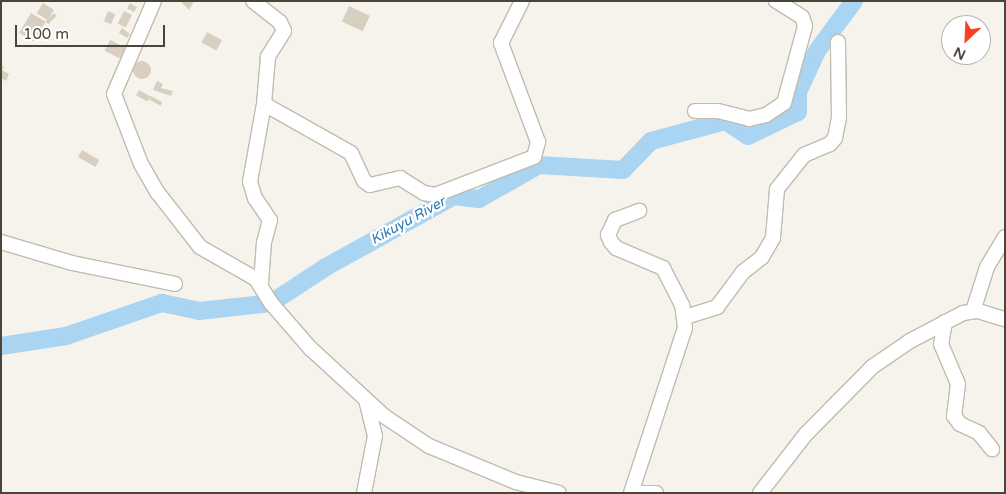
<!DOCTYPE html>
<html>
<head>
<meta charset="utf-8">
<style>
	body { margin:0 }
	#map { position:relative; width:1006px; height:494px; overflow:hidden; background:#f6f3ec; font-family:"Varela Round",sans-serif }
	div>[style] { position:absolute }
	.river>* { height:18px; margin:-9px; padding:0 9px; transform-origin:9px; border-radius:9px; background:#a9d4f2 }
	.building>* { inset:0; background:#d8cfc1; transform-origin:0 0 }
	.round { border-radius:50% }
	.roads { filter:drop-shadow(1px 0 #c2bbae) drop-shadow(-1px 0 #c2bbae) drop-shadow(0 1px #c2bbae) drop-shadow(0 -1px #c2bbae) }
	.minor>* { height:14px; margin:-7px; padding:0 7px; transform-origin:7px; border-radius:7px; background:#fff }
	span { translate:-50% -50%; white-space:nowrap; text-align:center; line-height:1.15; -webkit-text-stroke:5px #fff; paint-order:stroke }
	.water-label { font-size:14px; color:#2e7ab2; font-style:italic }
	.frame { position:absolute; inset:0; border:2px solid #4b4439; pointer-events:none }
	.north { position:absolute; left:941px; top:15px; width:50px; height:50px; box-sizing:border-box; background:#fff; border:1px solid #b7b4b0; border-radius:50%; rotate:205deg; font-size:14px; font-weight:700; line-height:20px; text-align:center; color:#4b4439 }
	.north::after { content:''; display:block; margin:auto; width:18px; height:22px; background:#fc3f1d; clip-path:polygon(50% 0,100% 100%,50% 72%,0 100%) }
	.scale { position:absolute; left:15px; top:25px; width:150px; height:22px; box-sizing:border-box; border:2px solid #4b4439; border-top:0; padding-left:6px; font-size:15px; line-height:18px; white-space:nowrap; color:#4b4439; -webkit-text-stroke:4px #fff; paint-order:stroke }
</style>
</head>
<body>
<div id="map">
	<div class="river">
		<div style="left:1px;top:346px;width:66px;rotate:-8.7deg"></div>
		<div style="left:66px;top:336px;width:102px;rotate:-19deg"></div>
		<div style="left:162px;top:303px;width:38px;rotate:12deg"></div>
		<div style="left:199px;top:311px;width:72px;rotate:-6.3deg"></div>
		<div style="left:271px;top:303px;width:66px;rotate:-33.2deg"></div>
		<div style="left:326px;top:267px;width:146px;rotate:-29deg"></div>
		<div style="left:454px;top:196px;width:25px;rotate:7deg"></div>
		<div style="left:479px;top:199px;width:69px;rotate:-29.5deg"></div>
		<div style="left:539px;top:165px;width:84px;rotate:3.4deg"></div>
		<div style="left:623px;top:170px;width:40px;rotate:-46deg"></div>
		<div style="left:651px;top:141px;width:77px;rotate:-15.1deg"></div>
		<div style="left:725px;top:121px;width:27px;rotate:33deg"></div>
		<div style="left:748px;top:136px;width:55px;rotate:-25.6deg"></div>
		<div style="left:798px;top:112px;width:20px;rotate:-90deg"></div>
		<div style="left:798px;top:92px;width:45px;rotate:-65.1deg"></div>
		<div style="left:817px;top:51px;width:62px;rotate:-53.5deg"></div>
	</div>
	<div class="building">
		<div style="clip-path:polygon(180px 1px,194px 1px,189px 10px)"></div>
		<div style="left:43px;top:3px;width:13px;height:12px;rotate:32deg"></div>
		<div style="left:130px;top:3px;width:8px;height:6px;rotate:30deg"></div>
		<div style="left:349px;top:6px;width:23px;height:17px;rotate:25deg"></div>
		<div style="left:108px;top:11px;width:8px;height:11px;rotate:23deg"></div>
		<div style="left:124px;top:11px;width:9px;height:14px;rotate:27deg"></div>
		<div style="left:31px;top:13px;width:17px;height:23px;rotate:31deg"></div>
		<div style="left:54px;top:13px;width:4px;height:12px;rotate:45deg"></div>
		<div style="clip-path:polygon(122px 28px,130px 34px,127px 38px,119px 33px)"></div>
		<div style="left:207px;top:32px;width:17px;height:12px;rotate:28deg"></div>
		<div style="left:110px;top:40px;width:20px;height:12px;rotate:27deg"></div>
		<div class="round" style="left:133px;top:61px;width:18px;height:18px"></div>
		<div style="clip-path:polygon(1px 65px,4px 67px,2px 70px,9px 74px,6px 81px,1px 78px)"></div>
		<div style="clip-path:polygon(157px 81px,163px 84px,161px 88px,173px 91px,171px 96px,153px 90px)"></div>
		<div style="left:139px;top:90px;width:13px;height:6px;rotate:29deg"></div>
		<div style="left:151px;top:96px;width:13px;height:4px;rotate:29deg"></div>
		<div style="left:82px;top:150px;width:20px;height:8px;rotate:30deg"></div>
	</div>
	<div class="roads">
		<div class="minor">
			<div style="left:154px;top:1px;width:101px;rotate:113.3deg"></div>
			<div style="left:114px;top:94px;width:75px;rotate:68.9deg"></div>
			<div style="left:141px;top:164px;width:34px;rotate:60deg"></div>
			<div style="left:158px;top:193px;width:68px;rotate:52.1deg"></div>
			<div style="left:200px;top:247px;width:64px;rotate:29.7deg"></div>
			<div style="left:256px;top:279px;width:28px;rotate:58deg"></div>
			<div style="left:271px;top:303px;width:60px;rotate:49.1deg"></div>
			<div style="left:310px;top:348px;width:100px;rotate:42.6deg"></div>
			<div style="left:384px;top:416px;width:54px;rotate:33.7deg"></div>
			<div style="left:429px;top:446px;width:94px;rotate:22.5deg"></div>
			<div style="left:516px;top:482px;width:44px;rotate:14.3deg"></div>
			<div style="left:253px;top:1px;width:34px;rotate:38deg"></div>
			<div style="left:280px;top:22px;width:10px;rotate:66deg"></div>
			<div style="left:284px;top:31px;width:31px;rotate:122deg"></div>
			<div style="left:268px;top:57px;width:47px;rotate:94.9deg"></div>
			<div style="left:264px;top:104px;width:79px;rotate:100.2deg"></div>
			<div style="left:250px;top:182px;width:17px;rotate:73deg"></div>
			<div style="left:255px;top:198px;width:27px;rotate:56deg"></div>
			<div style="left:270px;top:220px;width:23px;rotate:105deg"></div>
			<div style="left:264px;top:242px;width:42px;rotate:94.1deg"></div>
			<div style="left:264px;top:104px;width:100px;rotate:29.4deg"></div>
			<div style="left:351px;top:153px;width:31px;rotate:65deg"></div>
			<div style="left:364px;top:181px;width:7px;rotate:34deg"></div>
			<div style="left:370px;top:185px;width:31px;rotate:-13deg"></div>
			<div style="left:400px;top:178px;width:28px;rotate:32deg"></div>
			<div style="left:424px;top:193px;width:11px;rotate:10deg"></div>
			<div style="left:435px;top:195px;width:106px;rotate:-21deg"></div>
			<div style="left:534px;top:157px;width:16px;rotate:-75deg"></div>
			<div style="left:538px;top:142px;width:106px;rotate:-110.5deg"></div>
			<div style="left:501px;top:43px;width:47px;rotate:-63.4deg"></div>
			<div style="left:695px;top:111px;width:23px"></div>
			<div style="left:718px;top:111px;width:32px;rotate:14deg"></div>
			<div style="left:749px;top:119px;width:17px;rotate:-13deg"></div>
			<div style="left:766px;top:115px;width:22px;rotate:-34deg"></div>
			<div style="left:784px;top:103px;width:80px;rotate:-74.7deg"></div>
			<div style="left:805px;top:26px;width:9px;rotate:-108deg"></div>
			<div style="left:802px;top:17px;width:31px;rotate:-148deg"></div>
			<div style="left:1px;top:242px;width:74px;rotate:16.5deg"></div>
			<div style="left:72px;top:263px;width:105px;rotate:11.5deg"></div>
			<div style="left:973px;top:311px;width:46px;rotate:-72.3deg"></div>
			<div style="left:987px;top:267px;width:35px;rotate:-59deg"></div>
			<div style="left:685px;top:317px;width:34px;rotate:-17deg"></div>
			<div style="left:717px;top:307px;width:44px;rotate:-53.4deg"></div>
			<div style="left:743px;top:272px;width:24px;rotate:-38deg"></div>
			<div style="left:762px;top:257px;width:22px;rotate:-60deg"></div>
			<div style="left:773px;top:238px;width:49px;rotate:-85.3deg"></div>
			<div style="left:777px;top:189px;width:43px;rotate:-51.5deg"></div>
			<div style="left:804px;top:155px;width:28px;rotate:-23deg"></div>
			<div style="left:830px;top:144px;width:8px;rotate:-50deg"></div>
			<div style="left:835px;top:138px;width:21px;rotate:-79deg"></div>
			<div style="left:839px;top:117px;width:75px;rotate:-90.8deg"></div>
			<div style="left:945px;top:322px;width:22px;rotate:100deg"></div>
			<div style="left:941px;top:344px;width:43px;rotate:67deg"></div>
			<div style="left:958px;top:384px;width:32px;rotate:97deg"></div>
			<div style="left:954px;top:416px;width:10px;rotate:53deg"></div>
			<div style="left:960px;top:424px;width:21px;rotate:25deg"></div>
			<div style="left:979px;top:433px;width:21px;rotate:51deg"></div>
			<div style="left:364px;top:493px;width:58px;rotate:-79.1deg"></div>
			<div style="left:375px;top:436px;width:37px;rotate:-104deg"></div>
			<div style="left:631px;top:493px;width:174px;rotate:-71.9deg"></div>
			<div style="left:685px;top:328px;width:23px;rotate:-97deg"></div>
			<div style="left:682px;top:305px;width:42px;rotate:-117.2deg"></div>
			<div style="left:663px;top:268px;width:51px;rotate:-156.9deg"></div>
			<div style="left:616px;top:248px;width:8px;rotate:-130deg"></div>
			<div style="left:611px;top:242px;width:8px;rotate:-113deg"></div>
			<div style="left:608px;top:235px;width:17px;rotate:-65deg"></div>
			<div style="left:615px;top:220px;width:26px;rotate:-21deg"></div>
			<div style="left:637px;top:493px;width:19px"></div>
			<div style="left:760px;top:493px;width:75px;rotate:-52.1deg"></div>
			<div style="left:806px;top:434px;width:94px;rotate:-45.4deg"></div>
			<div style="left:872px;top:367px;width:46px;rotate:-34.4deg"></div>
			<div style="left:910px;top:341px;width:60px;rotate:-27.8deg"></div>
			<div style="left:963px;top:313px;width:15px;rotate:-8deg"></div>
			<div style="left:978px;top:311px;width:28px;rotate:17deg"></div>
		</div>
	</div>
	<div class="water-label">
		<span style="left:408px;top:221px;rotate:-29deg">Kikuyu River</span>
	</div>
	<div class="frame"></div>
	<div class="north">N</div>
	<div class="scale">100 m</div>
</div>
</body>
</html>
